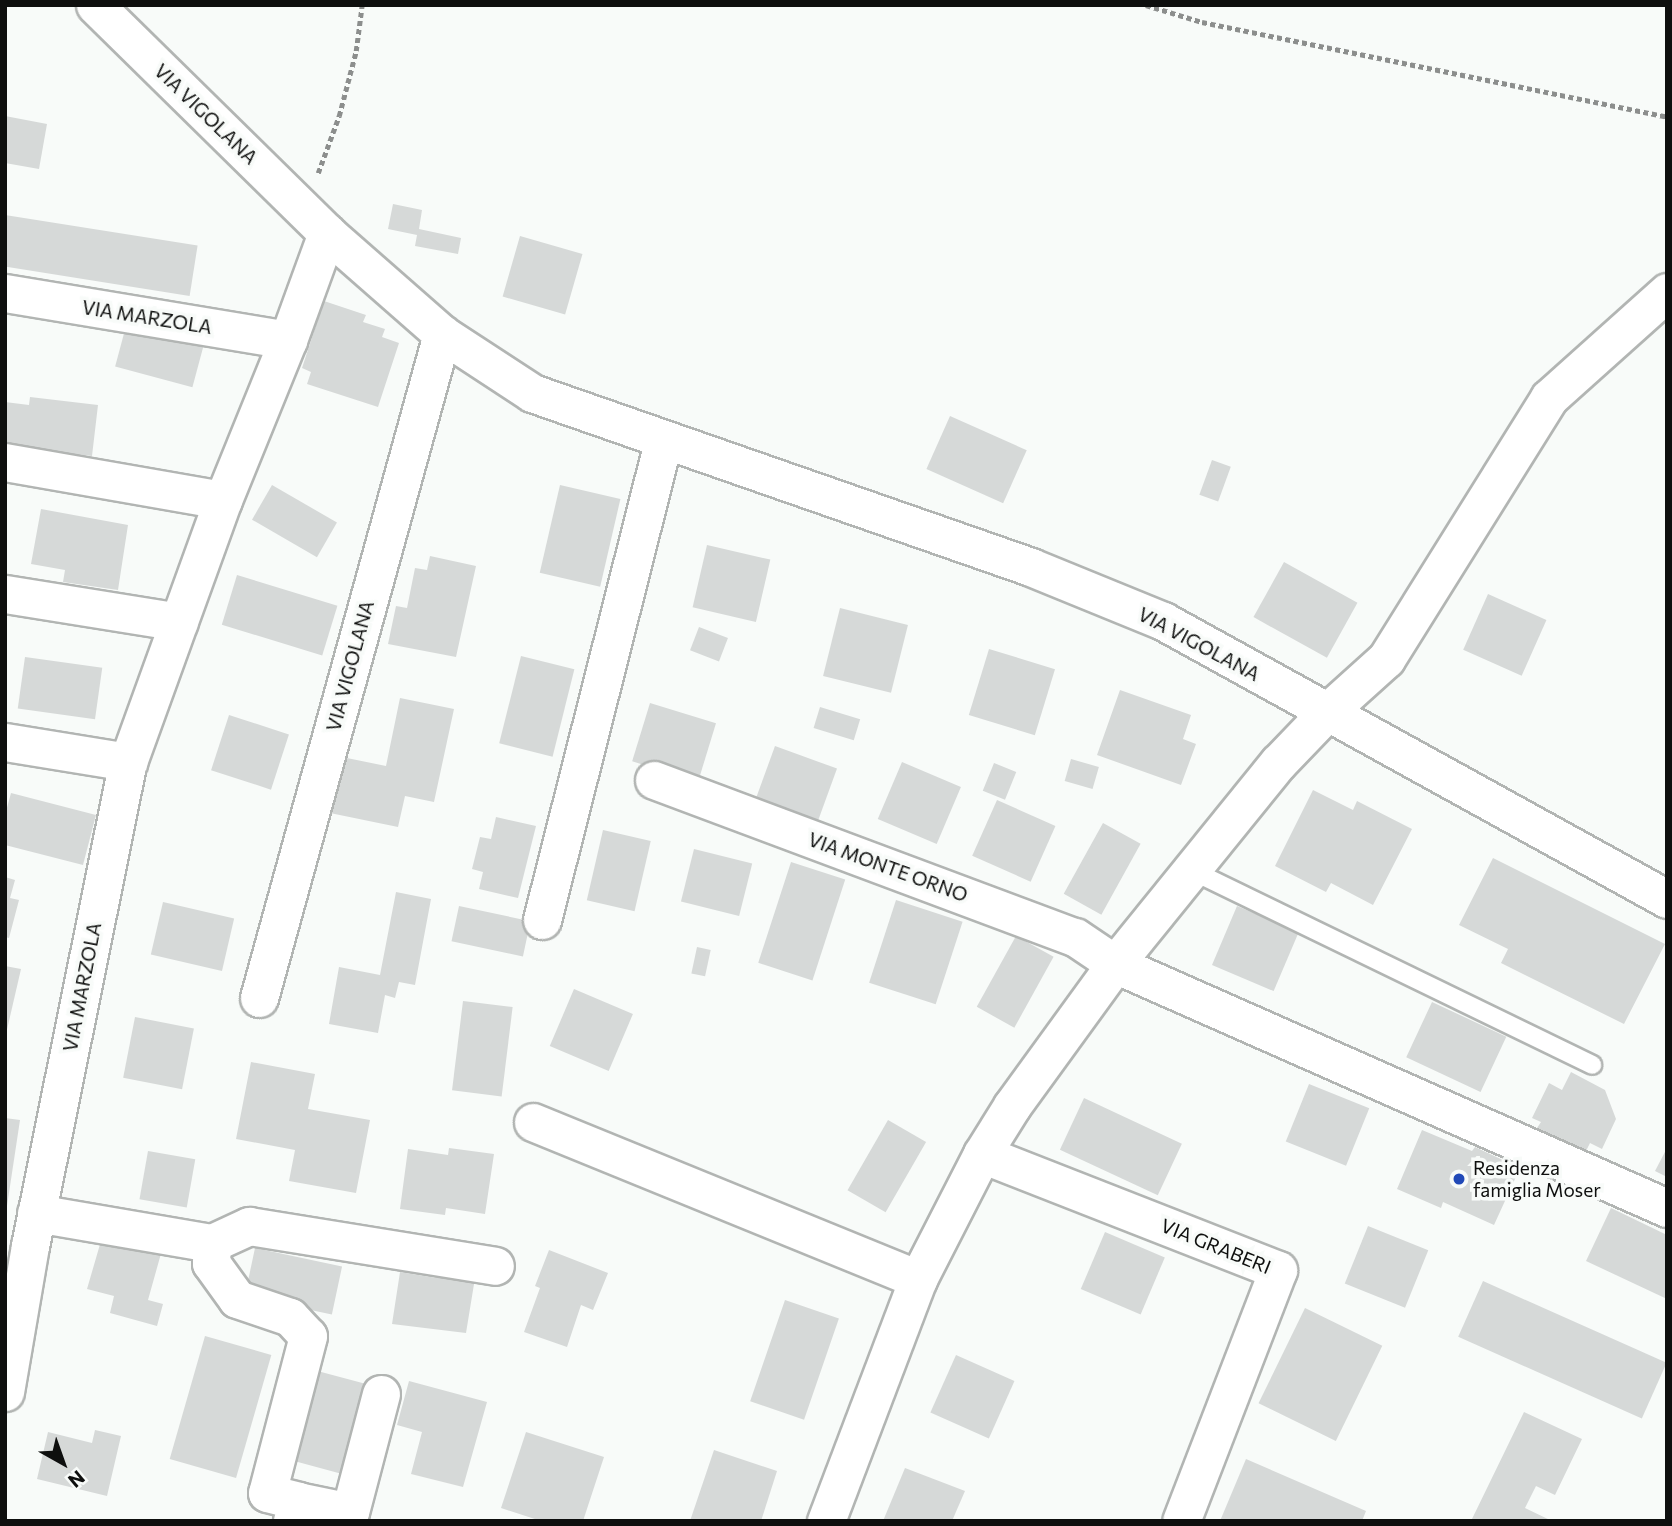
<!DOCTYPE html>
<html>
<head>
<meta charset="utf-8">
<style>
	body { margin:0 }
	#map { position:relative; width:1672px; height:1526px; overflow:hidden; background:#f8fbf9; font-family:Commissioner,sans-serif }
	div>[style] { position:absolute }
	.building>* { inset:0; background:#d6d9d8; transform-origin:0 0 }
	.path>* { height:4.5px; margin-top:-2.25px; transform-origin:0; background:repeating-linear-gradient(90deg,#8c8e8d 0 5px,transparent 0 8.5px) }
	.roads { filter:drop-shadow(2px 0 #b2b5b3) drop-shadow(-2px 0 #b2b5b3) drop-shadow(0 2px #b2b5b3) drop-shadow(0 -2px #b2b5b3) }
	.lane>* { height:18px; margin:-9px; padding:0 9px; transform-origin:9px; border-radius:9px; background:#fff }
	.street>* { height:37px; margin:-18.5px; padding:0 18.5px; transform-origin:18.5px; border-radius:18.5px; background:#fff }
	.dots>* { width:19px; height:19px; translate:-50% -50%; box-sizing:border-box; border:4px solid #f8fbf9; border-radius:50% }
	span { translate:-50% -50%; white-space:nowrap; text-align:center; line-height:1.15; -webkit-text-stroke:7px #f8fbf9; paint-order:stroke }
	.street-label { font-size:19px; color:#0e0f0e }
	.poi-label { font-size:19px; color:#0e0f0e }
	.left { translate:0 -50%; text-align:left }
	.frame { position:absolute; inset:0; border:7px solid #0e0f0e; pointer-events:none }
	.north { position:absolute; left:28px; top:1428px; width:70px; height:70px; -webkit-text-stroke:5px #f8fbf9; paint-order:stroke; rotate:140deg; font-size:19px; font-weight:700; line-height:28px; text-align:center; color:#0e0f0e }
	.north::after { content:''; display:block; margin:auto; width:24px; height:32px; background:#0e0f0e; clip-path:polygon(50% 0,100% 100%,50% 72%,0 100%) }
</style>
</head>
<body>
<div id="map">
	<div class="building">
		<div style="clip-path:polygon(5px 116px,47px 124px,39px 169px,5px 163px)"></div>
		<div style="clip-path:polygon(393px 204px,422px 210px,419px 229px,461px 238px,458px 254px,415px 246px,417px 235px,388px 229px)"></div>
		<div style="left:5px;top:215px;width:195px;height:51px;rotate:9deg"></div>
		<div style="left:520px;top:236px;width:65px;height:63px;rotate:16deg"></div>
		<div style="clip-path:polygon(324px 301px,366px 315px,363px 322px,385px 329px,382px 337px,399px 343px,378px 407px,307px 384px,311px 372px,302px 368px)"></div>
		<div style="left:126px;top:326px;width:80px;height:42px;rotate:15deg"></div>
		<div style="clip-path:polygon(30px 397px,98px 405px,92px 456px,5px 446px,5px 402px,29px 405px)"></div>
		<div style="left:950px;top:416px;width:84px;height:58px;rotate:24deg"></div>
		<div style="left:1212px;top:460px;width:20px;height:37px;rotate:20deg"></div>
		<div style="left:272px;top:485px;width:75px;height:40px;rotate:30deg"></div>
		<div style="left:560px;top:485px;width:62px;height:90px;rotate:13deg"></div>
		<div style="clip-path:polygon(41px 509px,128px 525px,118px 590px,63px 582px,65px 570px,31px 564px)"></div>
		<div style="left:707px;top:545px;width:65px;height:64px;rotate:13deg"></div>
		<div style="clip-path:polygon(430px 556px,476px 566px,456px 657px,388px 644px,396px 606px,407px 608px,415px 568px,427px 570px)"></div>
		<div style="left:1284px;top:562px;width:84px;height:63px;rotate:29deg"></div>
		<div style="left:237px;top:575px;width:105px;height:52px;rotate:17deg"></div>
		<div style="left:1488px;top:594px;width:64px;height:61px;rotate:24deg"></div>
		<div style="left:840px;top:608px;width:70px;height:70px;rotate:14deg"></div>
		<div style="left:699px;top:627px;width:31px;height:25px;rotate:21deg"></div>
		<div style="left:989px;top:649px;width:69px;height:69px;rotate:17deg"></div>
		<div style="left:521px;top:656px;width:55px;height:90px;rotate:14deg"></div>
		<div style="left:25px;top:657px;width:78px;height:52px;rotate:8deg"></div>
		<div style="clip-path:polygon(1120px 690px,1191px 715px,1183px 739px,1196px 744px,1181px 785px,1097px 755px)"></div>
		<div style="clip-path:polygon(400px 698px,454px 709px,434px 802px,405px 796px,398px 827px,330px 813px,342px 757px,386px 766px)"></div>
		<div style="left:650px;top:703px;width:69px;height:61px;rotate:17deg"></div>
		<div style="left:820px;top:707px;width:42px;height:22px;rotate:17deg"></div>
		<div style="left:229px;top:715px;width:63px;height:58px;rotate:18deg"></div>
		<div style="left:775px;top:746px;width:66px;height:59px;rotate:20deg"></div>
		<div style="left:1071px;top:759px;width:29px;height:23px;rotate:16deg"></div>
		<div style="left:902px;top:762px;width:64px;height:62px;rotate:23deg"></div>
		<div style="left:994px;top:763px;width:24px;height:30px;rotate:22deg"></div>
		<div style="clip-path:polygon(1313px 790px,1353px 810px,1357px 801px,1412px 829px,1373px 905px,1331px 883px,1326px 892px,1275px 866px)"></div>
		<div style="clip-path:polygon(11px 793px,96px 815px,83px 865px,5px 845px,5px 815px)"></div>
		<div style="left:997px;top:800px;width:64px;height:61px;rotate:24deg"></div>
		<div style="clip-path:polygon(496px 817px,536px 826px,518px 898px,479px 889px,483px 872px,472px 869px,480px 837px,491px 839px)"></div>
		<div style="left:1103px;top:823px;width:43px;height:81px;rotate:29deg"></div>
		<div style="left:603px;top:830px;width:49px;height:72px;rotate:13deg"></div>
		<div style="left:694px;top:849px;width:60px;height:54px;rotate:14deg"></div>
		<div style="clip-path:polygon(1493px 858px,1665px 944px,1624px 1024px,1501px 963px,1508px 949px,1459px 925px)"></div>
		<div style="left:791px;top:862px;width:57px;height:106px;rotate:18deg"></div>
		<div style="clip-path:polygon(5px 877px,15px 880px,10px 898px,19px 900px,9px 938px,5px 937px)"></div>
		<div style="clip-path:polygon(396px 892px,431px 899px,415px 985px,399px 982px,395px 998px,385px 995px,378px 1033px,329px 1024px,339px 967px,380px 975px)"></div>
		<div style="left:896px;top:900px;width:70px;height:87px;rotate:18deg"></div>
		<div style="left:163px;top:902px;width:73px;height:54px;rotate:13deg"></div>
		<div style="left:459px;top:906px;width:73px;height:36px;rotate:12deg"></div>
		<div style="left:1237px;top:906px;width:67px;height:64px;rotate:23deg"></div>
		<div style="left:1016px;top:936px;width:43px;height:81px;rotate:29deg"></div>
		<div style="left:697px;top:947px;width:14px;height:27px;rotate:12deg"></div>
		<div style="clip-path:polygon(5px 966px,21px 969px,6px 1034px,5px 1034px)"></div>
		<div style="left:574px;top:989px;width:64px;height:62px;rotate:23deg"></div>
		<div style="left:463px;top:1001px;width:50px;height:90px;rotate:7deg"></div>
		<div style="left:1432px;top:1002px;width:82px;height:61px;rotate:25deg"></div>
		<div style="left:135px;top:1017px;width:60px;height:62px;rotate:11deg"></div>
		<div style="clip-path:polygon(251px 1062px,315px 1074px,308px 1109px,370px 1120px,356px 1193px,289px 1181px,295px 1150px,236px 1139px)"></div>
		<div style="clip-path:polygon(1571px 1072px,1605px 1090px,1616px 1119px,1602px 1149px,1590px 1143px,1585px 1153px,1537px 1128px,1541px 1122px,1532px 1118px,1549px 1083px,1562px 1090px)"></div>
		<div style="left:1309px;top:1084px;width:65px;height:62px;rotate:22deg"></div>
		<div style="left:1084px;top:1098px;width:108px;height:57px;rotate:25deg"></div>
		<div style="clip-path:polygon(5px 1118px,20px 1120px,7px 1206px,5px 1206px)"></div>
		<div style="left:888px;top:1120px;width:44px;height:81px;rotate:30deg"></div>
		<div style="clip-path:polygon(1422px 1130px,1472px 1151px,1475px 1147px,1520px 1168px,1494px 1225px,1443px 1202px,1441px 1208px,1397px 1189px)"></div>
		<div style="clip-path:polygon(449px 1148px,494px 1154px,485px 1214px,446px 1208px,445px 1215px,400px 1209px,408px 1149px,448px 1155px)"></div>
		<div style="clip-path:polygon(1667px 1148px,1667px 1177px,1655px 1171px)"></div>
		<div style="left:148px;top:1151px;width:48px;height:49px;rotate:10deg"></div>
		<div style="clip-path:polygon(1611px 1208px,1667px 1235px,1667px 1299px,1586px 1261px)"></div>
		<div style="left:1368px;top:1226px;width:65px;height:62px;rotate:22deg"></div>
		<div style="left:1105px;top:1232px;width:65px;height:62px;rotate:23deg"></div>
		<div style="clip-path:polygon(103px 1234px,162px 1250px,148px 1300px,163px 1304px,157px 1326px,110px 1313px,114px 1296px,87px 1289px)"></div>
		<div style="left:255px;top:1248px;width:89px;height:49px;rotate:12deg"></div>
		<div style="clip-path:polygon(549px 1250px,608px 1273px,593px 1310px,581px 1305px,567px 1347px,524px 1332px,540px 1288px,535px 1286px)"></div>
		<div style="clip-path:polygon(400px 1272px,437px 1278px,438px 1272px,475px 1278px,466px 1333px,392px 1324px)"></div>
		<div style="left:1483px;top:1281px;width:201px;height:61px;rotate:24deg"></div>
		<div style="left:785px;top:1300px;width:57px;height:107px;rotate:19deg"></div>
		<div style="left:1305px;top:1308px;width:86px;height:106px;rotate:26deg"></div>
		<div style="left:205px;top:1336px;width:69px;height:128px;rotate:16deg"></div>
		<div style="left:956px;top:1355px;width:64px;height:63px;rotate:24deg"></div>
		<div style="left:310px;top:1369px;width:62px;height:93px;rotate:15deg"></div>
		<div style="clip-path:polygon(409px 1381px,487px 1402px,463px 1487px,411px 1474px,422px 1432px,397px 1425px)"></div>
		<div style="clip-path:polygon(1524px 1412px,1582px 1439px,1555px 1495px,1536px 1486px,1525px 1508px,1552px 1521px,1471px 1521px)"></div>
		<div style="clip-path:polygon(95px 1430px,121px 1436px,107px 1496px,37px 1479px,48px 1432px,92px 1443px)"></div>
		<div style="clip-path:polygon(526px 1432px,604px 1457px,583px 1521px,541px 1521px,501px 1508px)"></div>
		<div style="clip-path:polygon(714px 1450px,777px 1471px,761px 1521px,690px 1521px)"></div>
		<div style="clip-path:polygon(1246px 1459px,1366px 1511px,1362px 1521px,1220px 1521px)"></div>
		<div style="clip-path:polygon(905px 1468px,965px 1491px,952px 1521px,883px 1521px)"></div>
	</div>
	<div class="path">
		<div style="left:1146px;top:5px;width:59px;rotate:16.9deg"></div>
		<div style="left:1202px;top:22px;width:475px;rotate:11.5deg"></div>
		<div style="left:318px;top:173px;width:61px;rotate:-69.8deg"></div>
		<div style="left:339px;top:116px;width:67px;rotate:-75.3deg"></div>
		<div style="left:356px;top:51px;width:46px;rotate:-82.6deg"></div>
	</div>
	<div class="roads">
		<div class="lane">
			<div style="left:1191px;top:870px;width:446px;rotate:25.9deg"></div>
		</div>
		<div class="street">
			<div style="left:95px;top:5px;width:325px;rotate:44.5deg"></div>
			<div style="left:327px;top:233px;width:153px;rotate:41.3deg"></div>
			<div style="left:442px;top:334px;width:108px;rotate:33.2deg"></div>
			<div style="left:532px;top:393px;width:528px;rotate:19.22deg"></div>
			<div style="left:1031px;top:567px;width:143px;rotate:22.2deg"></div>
			<div style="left:1163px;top:621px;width:576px;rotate:28.88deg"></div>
			<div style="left:5px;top:293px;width:287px;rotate:9.4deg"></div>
			<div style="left:5px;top:462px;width:221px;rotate:9.9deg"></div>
			<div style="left:5px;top:594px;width:176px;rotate:9.1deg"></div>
			<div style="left:5px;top:742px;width:125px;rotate:9.2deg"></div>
			<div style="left:654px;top:780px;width:449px;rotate:20.5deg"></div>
			<div style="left:1075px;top:937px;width:48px;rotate:34deg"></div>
			<div style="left:1115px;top:964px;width:604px;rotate:23.85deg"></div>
			<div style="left:542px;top:920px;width:494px;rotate:-75.8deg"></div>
			<div style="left:259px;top:998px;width:689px;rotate:-74.59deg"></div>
			<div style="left:533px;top:1122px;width:416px;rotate:22.2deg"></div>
			<div style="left:982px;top:1154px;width:318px;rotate:21.4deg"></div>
			<div style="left:1278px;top:1270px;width:269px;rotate:111.1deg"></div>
			<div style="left:36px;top:1213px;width:179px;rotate:9.7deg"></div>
			<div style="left:212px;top:1243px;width:41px;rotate:-24.7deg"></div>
			<div style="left:249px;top:1226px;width:249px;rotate:9.2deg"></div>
			<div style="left:212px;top:1243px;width:20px;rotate:93deg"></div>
			<div style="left:211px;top:1263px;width:44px;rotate:54.2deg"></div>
			<div style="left:237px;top:1299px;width:56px;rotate:18.8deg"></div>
			<div style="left:290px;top:1317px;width:26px;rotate:47deg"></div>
			<div style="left:308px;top:1336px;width:162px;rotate:104.6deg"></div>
			<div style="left:267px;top:1493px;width:32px;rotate:14deg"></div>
			<div style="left:298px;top:1501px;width:21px;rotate:107deg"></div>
			<div style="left:5px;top:1392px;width:148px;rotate:-80.3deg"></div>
			<div style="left:30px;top:1246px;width:494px;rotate:-78.6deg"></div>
			<div style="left:128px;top:762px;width:279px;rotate:-70.1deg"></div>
			<div style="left:223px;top:500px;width:173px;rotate:-67.9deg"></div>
			<div style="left:288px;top:340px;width:114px;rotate:-70deg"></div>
			<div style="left:298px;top:1501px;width:53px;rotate:11.9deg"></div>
			<div style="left:350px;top:1512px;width:122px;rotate:-75.3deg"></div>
			<div style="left:826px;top:1521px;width:259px;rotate:-69.2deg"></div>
			<div style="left:918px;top:1279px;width:140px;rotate:-62.9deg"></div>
			<div style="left:982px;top:1154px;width:57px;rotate:-58deg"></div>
			<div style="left:1012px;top:1106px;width:175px;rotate:-54deg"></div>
			<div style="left:1115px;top:964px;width:259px;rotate:-51deg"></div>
			<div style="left:1278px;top:763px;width:69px;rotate:-46.2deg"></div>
			<div style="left:1326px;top:713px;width:81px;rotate:-42deg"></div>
			<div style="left:1386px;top:659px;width:308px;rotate:-58deg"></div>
			<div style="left:1549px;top:398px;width:159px;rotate:-41.9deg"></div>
		</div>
	</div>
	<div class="dots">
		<div style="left:1459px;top:1179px;background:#2149b7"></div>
	</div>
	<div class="street-label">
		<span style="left:206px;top:114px;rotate:44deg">VIA VIGOLANA</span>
		<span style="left:147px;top:317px;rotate:9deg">VIA MARZOLA</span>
		<span style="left:1199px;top:644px;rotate:28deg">VIA VIGOLANA</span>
		<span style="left:350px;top:666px;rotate:-75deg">VIA VIGOLANA</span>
		<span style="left:888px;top:867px;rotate:20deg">VIA MONTE ORNO</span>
		<span style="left:82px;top:987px;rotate:-79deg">VIA MARZOLA</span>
		<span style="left:1216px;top:1246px;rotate:22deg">VIA GRABERI</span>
	</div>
	<div class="poi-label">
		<span class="left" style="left:1473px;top:1179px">Residenza<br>famiglia Moser</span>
	</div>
	<div class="frame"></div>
	<div class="north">N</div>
</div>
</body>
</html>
